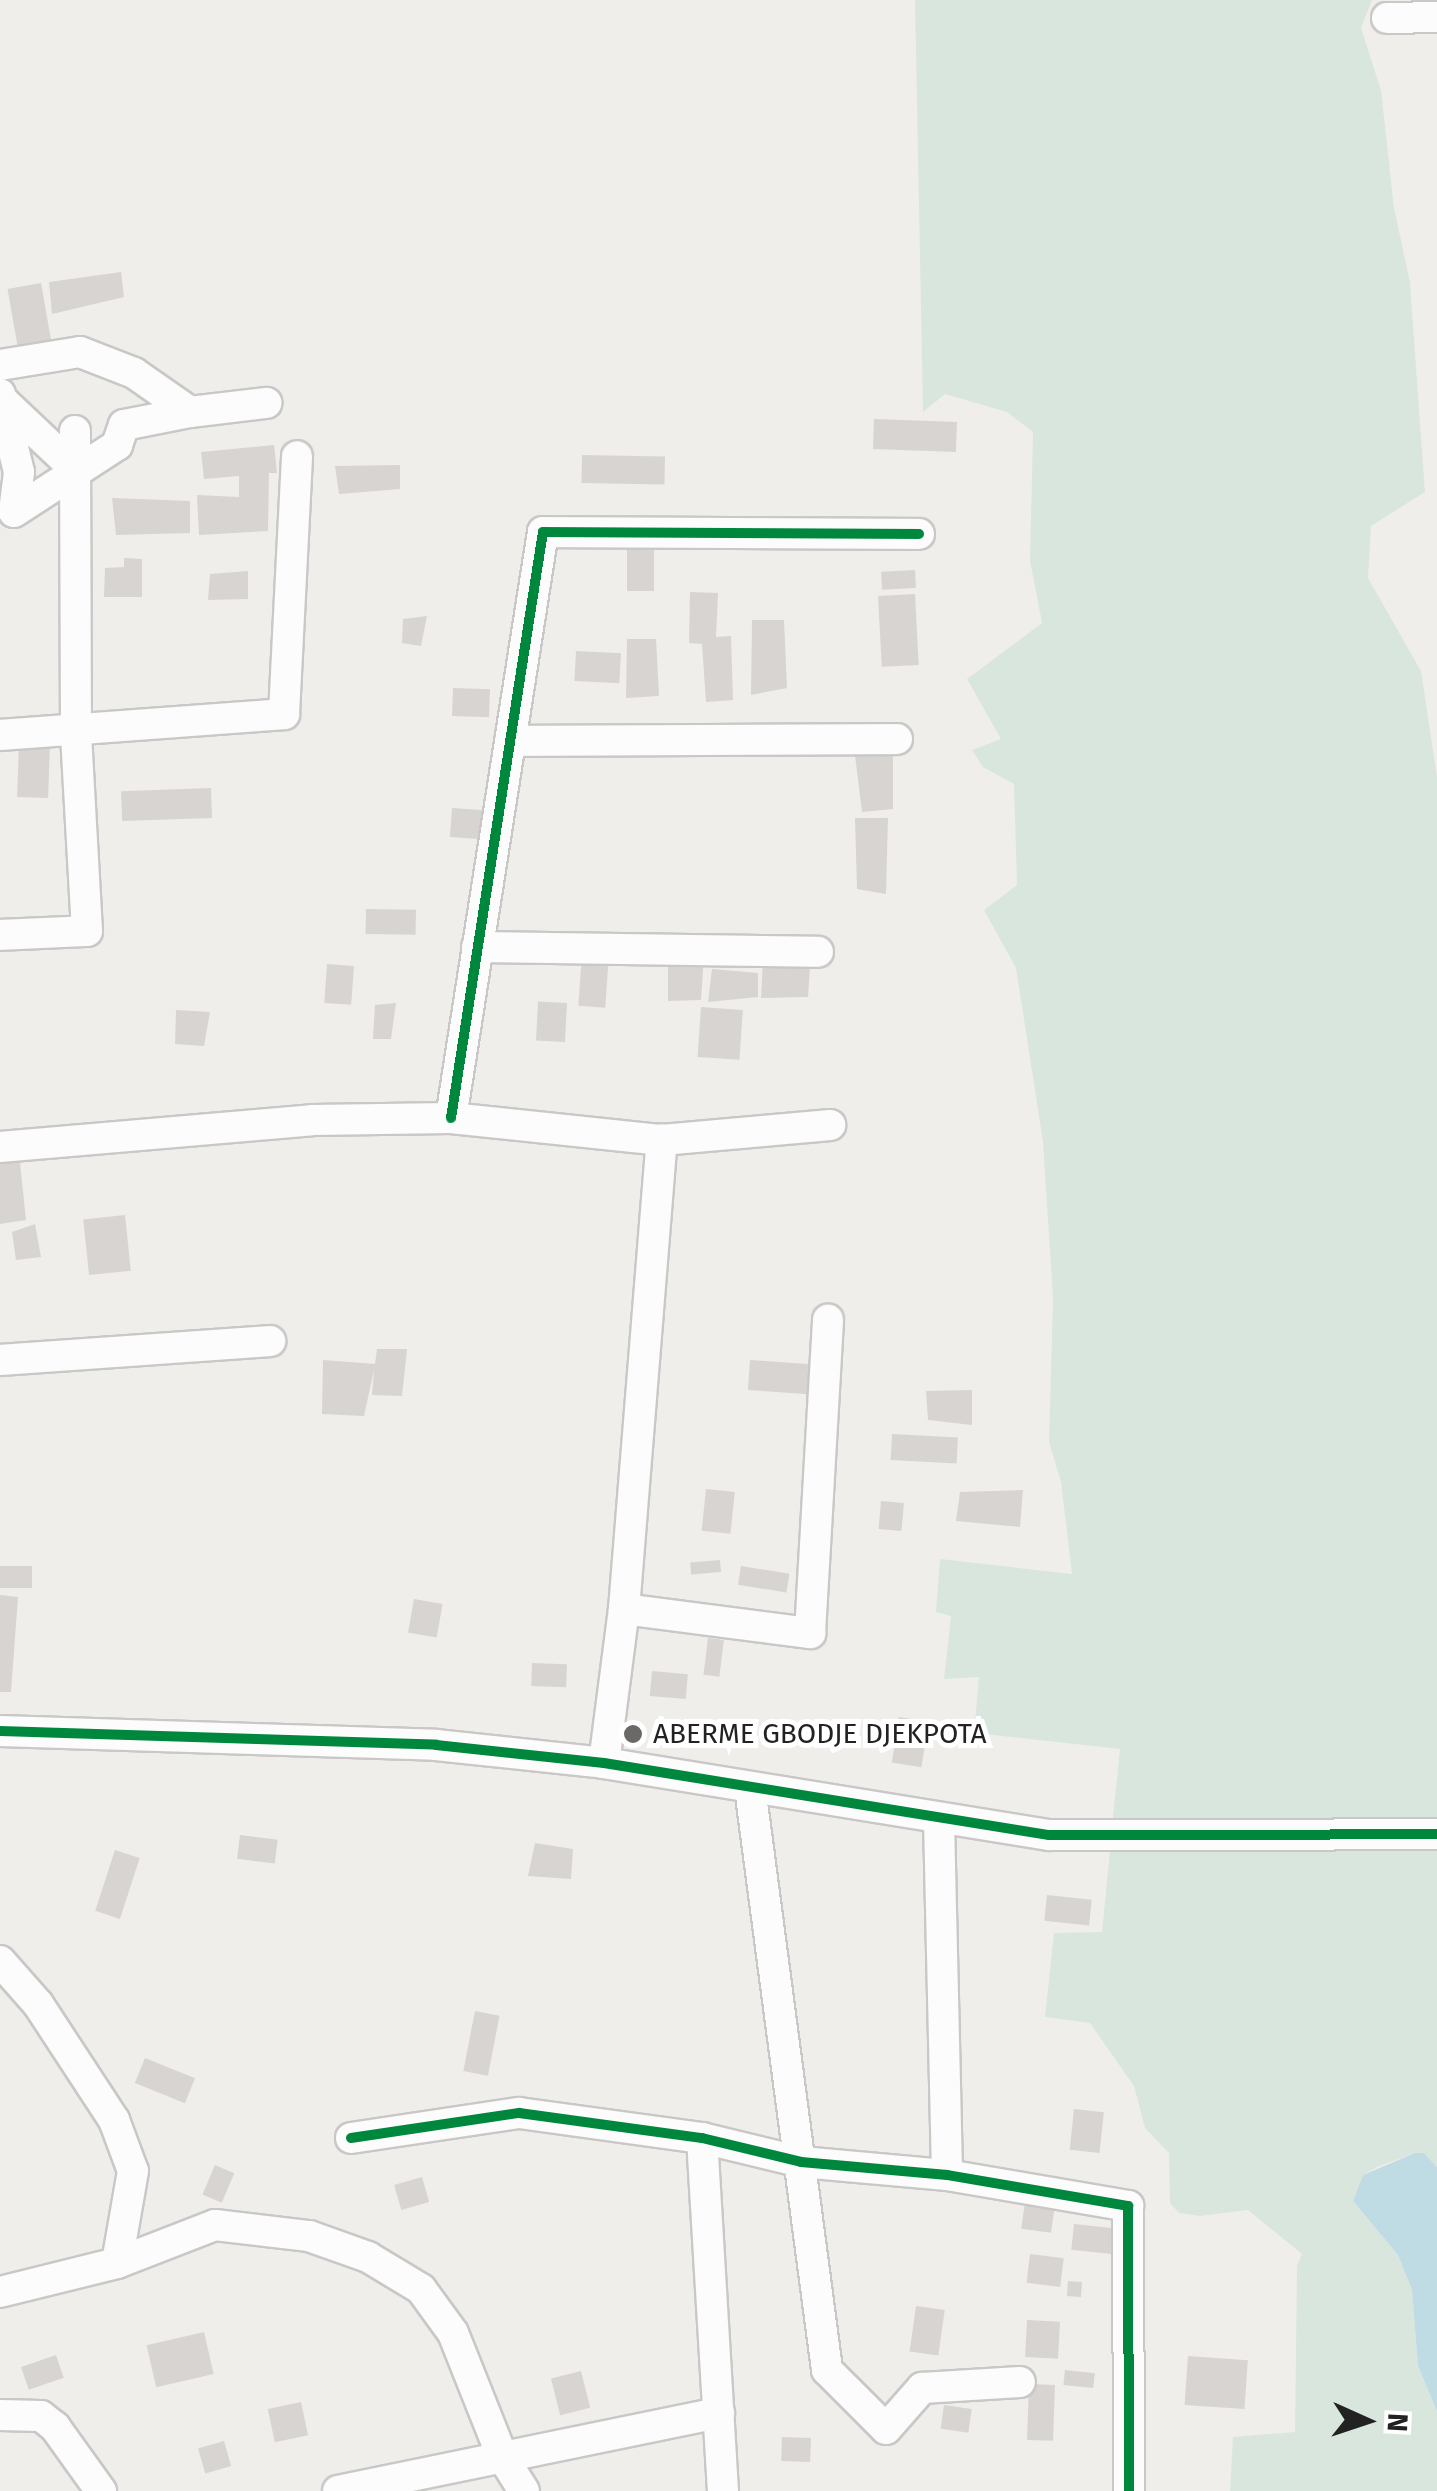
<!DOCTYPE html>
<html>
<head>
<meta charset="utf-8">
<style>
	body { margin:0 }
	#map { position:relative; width:1437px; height:2491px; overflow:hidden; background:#f0eeeb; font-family:"Fira Sans",sans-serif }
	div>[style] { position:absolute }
	.wetland>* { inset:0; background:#d9e6de }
	.water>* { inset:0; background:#bfdbe3 }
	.building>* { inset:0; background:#d7d4d2; transform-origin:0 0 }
	.roads { filter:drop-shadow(2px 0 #c9c8c7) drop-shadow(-2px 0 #c9c8c7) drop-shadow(0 2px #c9c8c7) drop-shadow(0 -2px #c9c8c7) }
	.minor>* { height:30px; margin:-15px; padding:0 15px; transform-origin:15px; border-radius:15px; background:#fdfcfc }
	.cycleway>* { height:10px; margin:-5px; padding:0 5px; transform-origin:5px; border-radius:5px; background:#00873e }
	.dots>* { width:28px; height:28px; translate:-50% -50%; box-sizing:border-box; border:5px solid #fff; border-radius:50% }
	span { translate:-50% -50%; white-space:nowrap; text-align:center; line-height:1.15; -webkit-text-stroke:10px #fff; paint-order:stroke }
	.poi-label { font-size:28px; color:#222 }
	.left { translate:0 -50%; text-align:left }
	.north { position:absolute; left:1317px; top:2371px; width:100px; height:100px; -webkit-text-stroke:8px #fff; paint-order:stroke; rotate:93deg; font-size:28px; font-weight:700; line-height:40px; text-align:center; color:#222 }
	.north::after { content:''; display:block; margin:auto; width:35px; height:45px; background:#222; clip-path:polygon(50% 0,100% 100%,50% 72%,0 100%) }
</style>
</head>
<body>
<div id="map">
	<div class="wetland">
		<div style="clip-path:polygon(915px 0,1372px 0,1361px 28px,1381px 90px,1394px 208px,1410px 282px,1425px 492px,1371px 526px,1368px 578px,1421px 671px,1437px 777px,1437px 1824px,1112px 1827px,1120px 1749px,974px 1733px,979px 1677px,944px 1679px,951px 1616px,936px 1612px,940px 1559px,1072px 1574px,1061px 1482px,1049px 1442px,1053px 1298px,1043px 1142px,1016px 968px,984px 910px,1017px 885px,1014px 784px,983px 767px,972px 750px,1001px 739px,967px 679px,1042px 623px,1030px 561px,1033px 432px,1007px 412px,945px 394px,923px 412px)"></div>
		<div style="clip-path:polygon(1437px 1848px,1437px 2167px,1424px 2153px,1415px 2153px,1377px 2167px,1363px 2175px,1353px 2201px,1398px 2255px,1412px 2290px,1418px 2366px,1437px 2411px,1437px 2491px,1230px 2491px,1233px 2437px,1295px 2432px,1297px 2266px,1302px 2254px,1248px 2210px,1200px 2216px,1179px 2213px,1170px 2203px,1169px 2153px,1145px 2128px,1134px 2086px,1090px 2023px,1045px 2017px,1054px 1933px,1102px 1932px,1110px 1851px)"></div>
	</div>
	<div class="water">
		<div style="clip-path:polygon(1415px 2153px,1424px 2153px,1437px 2167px,1437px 2411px,1418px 2366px,1412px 2290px,1398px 2255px,1353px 2201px,1363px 2175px)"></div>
	</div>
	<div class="building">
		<div style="clip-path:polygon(121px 272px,124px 297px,52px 314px,49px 282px)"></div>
		<div style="left:41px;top:283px;width:65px;height:34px;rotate:80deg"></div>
		<div style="left:874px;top:419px;width:83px;height:30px;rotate:2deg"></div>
		<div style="clip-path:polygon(274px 445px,277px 473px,269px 473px,268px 531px,199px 535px,197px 495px,239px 497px,239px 476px,204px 479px,201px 452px)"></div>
		<div style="left:582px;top:455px;width:83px;height:28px;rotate:1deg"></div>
		<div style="clip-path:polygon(400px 465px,400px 489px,339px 494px,335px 466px)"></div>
		<div style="clip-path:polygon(112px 498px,190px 501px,190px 533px,116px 535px)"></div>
		<div style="left:627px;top:547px;width:27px;height:44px"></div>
		<div style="clip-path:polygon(124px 558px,142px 559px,142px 597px,104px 597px,105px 568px,124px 567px)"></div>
		<div style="left:915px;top:570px;width:18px;height:34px;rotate:87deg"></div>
		<div style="clip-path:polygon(248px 571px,248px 599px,208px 600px,210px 574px)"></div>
		<div style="clip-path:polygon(690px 592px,718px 593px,716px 637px,731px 636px,733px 700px,706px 702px,702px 644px,689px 643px)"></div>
		<div style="left:915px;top:594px;width:71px;height:37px;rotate:87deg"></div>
		<div style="clip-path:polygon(427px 616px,421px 646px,402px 643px,403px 619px)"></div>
		<div style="clip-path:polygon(752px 620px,784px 620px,787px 688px,751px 695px)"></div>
		<div style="clip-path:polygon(627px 639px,656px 639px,659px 696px,626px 698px)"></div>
		<div style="left:576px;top:651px;width:45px;height:30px;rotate:3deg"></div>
		<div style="left:453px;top:688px;width:37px;height:28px;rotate:2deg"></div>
		<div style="clip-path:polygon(853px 739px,893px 747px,893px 809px,862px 812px)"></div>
		<div style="left:19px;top:743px;width:31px;height:54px;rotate:2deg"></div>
		<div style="left:211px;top:788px;width:30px;height:90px;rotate:88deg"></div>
		<div style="left:452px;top:808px;width:47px;height:29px;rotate:4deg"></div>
		<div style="clip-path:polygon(855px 818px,888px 818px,886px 894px,857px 889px)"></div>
		<div style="left:366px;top:909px;width:50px;height:25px;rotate:1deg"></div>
		<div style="left:582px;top:953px;width:27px;height:53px;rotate:4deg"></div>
		<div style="clip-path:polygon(704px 954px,701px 1000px,668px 1001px,668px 962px)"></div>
		<div style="clip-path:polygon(763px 959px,797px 961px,797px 967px,810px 967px,808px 997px,761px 998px)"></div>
		<div style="left:327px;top:964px;width:27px;height:39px;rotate:4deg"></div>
		<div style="clip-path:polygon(712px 969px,758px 973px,758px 997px,708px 1002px)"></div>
		<div style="clip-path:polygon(396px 1003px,391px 1039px,373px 1039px,375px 1005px)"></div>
		<div style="left:567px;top:1003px;width:39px;height:29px;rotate:93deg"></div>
		<div style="left:701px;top:1007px;width:42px;height:50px;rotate:4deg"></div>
		<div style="clip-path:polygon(176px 1010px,210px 1012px,204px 1046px,175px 1044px)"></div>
		<div style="clip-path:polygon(19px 1153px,26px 1220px,0 1224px,0 1155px)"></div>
		<div style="left:125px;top:1215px;width:56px;height:42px;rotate:84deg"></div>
		<div style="clip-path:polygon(35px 1224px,41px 1257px,16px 1260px,12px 1232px)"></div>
		<div style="clip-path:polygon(377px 1349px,407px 1349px,402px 1396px,372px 1395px,374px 1370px,364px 1416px,322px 1414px,323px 1360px,375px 1364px)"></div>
		<div style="left:750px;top:1360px;width:86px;height:30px;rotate:4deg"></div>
		<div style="clip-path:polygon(972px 1390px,972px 1425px,928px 1420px,926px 1391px)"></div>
		<div style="left:892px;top:1434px;width:66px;height:26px;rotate:3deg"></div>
		<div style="left:706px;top:1489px;width:29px;height:42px;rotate:6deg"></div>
		<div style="clip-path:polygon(1023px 1490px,1020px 1527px,956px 1521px,960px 1492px)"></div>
		<div style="left:881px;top:1501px;width:23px;height:28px;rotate:5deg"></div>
		<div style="left:720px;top:1560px;width:12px;height:30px;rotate:85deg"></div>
		<div style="left:0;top:1566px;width:32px;height:22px"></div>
		<div style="left:741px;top:1566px;width:49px;height:19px;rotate:9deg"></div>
		<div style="clip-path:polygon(0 1595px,18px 1597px,11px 1692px,0 1692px)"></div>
		<div style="left:414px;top:1599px;width:29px;height:34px;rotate:10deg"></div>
		<div style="left:708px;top:1638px;width:16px;height:37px;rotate:7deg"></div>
		<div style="left:532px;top:1663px;width:35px;height:23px;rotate:2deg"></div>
		<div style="left:652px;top:1671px;width:36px;height:25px;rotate:5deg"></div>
		<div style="left:899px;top:1717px;width:30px;height:46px;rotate:9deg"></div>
		<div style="left:240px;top:1835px;width:38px;height:24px;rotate:7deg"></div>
		<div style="clip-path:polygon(535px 1843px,573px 1849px,571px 1879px,528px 1876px)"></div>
		<div style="left:115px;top:1850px;width:26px;height:64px;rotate:18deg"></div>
		<div style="left:1047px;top:1895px;width:45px;height:26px;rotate:6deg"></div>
		<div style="left:475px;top:2011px;width:25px;height:61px;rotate:11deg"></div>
		<div style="left:145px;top:2058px;width:54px;height:27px;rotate:22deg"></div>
		<div style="left:1074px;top:2109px;width:30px;height:41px;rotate:6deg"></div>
		<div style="left:215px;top:2165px;width:21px;height:32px;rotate:23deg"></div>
		<div style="left:422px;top:2177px;width:26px;height:29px;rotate:74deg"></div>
		<div style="left:1026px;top:2195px;width:30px;height:34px;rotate:8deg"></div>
		<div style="left:1074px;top:2224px;width:54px;height:26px;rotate:6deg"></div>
		<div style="left:1030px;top:2254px;width:34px;height:29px;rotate:7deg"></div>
		<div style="left:1068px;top:2281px;width:14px;height:15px;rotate:4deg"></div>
		<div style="left:916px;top:2306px;width:29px;height:46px;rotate:8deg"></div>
		<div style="left:1027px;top:2320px;width:33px;height:37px;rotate:3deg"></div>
		<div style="left:204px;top:2332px;width:43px;height:59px;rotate:77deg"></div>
		<div style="left:56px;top:2355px;width:24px;height:37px;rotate:71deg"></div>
		<div style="left:1188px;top:2356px;width:60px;height:49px;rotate:4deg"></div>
		<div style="left:1065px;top:2370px;width:30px;height:15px;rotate:6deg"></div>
		<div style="left:581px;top:2371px;width:38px;height:31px;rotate:76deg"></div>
		<div style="left:1029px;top:2384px;width:26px;height:56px;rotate:2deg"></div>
		<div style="left:301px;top:2402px;width:34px;height:34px;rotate:78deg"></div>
		<div style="left:944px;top:2405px;width:28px;height:24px;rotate:8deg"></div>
		<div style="left:782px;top:2437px;width:29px;height:24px;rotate:2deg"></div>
		<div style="left:224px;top:2441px;width:26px;height:27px;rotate:74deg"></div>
	</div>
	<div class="roads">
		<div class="minor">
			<div style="left:1387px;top:18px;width:50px;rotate:-1.1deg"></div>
			<div style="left:0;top:365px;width:81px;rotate:-9.2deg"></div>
			<div style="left:80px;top:352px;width:58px;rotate:21.3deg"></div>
			<div style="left:134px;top:373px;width:68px;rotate:34.9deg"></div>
			<div style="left:190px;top:412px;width:77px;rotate:-6.8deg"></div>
			<div style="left:0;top:394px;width:80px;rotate:76.3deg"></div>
			<div style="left:19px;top:472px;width:40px;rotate:97.1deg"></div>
			<div style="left:14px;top:512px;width:123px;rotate:-33deg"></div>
			<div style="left:117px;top:445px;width:21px;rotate:-71deg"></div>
			<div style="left:124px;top:425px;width:67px;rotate:-11.1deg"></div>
			<div style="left:5px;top:403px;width:96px;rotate:43.3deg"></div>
			<div style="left:0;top:735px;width:285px;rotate:-4.2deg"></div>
			<div style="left:284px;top:714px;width:258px;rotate:-87.1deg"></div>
			<div style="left:510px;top:741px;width:387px;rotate:-0.3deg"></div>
			<div style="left:0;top:935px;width:87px;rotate:-2.6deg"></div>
			<div style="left:87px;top:931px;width:199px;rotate:-93.2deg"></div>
			<div style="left:76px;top:732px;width:301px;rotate:-90.2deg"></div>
			<div style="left:477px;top:947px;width:341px;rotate:0.8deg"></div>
			<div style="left:451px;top:1118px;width:593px;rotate:-81.08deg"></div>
			<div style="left:543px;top:532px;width:376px;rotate:0.3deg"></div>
			<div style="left:0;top:1147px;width:313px;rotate:-4.9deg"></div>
			<div style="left:312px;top:1120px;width:139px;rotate:-0.8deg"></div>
			<div style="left:451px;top:1118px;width:212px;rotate:6deg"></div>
			<div style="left:662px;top:1140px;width:169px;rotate:-5.1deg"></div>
			<div style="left:0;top:1360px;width:271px;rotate:-4deg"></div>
			<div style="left:624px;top:1609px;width:188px;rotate:7.4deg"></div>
			<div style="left:810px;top:1633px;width:314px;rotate:-86.7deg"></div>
			<div style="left:0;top:1731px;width:436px;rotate:1.8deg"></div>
			<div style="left:436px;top:1745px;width:169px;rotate:6.1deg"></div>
			<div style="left:604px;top:1763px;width:451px;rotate:9.2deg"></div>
			<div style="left:1049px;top:1835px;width:388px;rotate:-0.1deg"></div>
			<div style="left:604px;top:1763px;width:155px;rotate:-82.6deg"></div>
			<div style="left:624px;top:1609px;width:471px;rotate:-85.4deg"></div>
			<div style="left:750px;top:1788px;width:587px;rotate:82.46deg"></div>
			<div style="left:827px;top:2370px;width:83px;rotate:45deg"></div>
			<div style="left:886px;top:2429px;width:55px;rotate:-48.7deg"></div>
			<div style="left:922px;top:2388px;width:98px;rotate:-3.5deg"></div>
			<div style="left:939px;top:1820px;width:355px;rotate:88.7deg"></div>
			<div style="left:0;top:1961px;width:57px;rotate:48.5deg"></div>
			<div style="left:38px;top:2004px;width:139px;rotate:56.8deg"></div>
			<div style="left:114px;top:2120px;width:54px;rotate:69.6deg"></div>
			<div style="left:133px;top:2171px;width:93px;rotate:99.9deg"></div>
			<div style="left:351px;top:2138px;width:170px;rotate:-8.5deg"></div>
			<div style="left:519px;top:2113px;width:185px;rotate:7.8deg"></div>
			<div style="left:702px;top:2138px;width:102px;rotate:13.6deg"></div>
			<div style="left:801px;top:2162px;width:147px;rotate:5.1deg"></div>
			<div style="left:947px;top:2175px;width:184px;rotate:9.7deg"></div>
			<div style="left:1128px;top:2206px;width:285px;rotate:89.8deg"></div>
			<div style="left:702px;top:2138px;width:354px;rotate:86.6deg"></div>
			<div style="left:0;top:2292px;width:121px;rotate:-13.9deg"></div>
			<div style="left:117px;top:2263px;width:105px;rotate:-21.2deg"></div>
			<div style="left:215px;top:2225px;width:95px;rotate:6.7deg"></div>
			<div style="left:309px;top:2236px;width:63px;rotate:19.6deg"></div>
			<div style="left:368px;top:2257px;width:62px;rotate:31.1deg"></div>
			<div style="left:421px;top:2289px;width:54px;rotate:54deg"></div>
			<div style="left:453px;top:2333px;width:132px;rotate:68.3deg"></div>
			<div style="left:502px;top:2456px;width:41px;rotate:57.8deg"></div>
			<div style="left:0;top:2415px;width:41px;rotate:1.4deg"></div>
			<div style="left:41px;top:2416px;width:18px;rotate:38deg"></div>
			<div style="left:55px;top:2427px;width:79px;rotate:54.3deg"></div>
			<div style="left:338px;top:2491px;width:389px;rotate:-11.6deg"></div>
		</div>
	</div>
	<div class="cycleway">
		<div style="left:451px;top:1118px;width:593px;rotate:-81.08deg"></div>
		<div style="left:543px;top:532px;width:376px;rotate:0.3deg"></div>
		<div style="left:0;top:1731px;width:436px;rotate:1.8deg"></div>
		<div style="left:436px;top:1745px;width:169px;rotate:6.1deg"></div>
		<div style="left:604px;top:1763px;width:451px;rotate:9.2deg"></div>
		<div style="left:1049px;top:1835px;width:388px;rotate:-0.1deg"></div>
		<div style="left:351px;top:2138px;width:170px;rotate:-8.5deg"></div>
		<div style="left:519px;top:2113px;width:185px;rotate:7.8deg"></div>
		<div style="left:702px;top:2138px;width:102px;rotate:13.6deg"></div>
		<div style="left:801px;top:2162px;width:147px;rotate:5.1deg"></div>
		<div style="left:947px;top:2175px;width:184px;rotate:9.7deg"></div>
		<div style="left:1128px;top:2206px;width:285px;rotate:89.8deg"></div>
	</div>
	<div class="dots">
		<div style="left:633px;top:1734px;background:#6a6968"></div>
	</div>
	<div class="poi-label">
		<span class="left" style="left:653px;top:1734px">ABERME GBODJE DJEKPOTA</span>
	</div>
	<div class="north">N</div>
</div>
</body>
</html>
